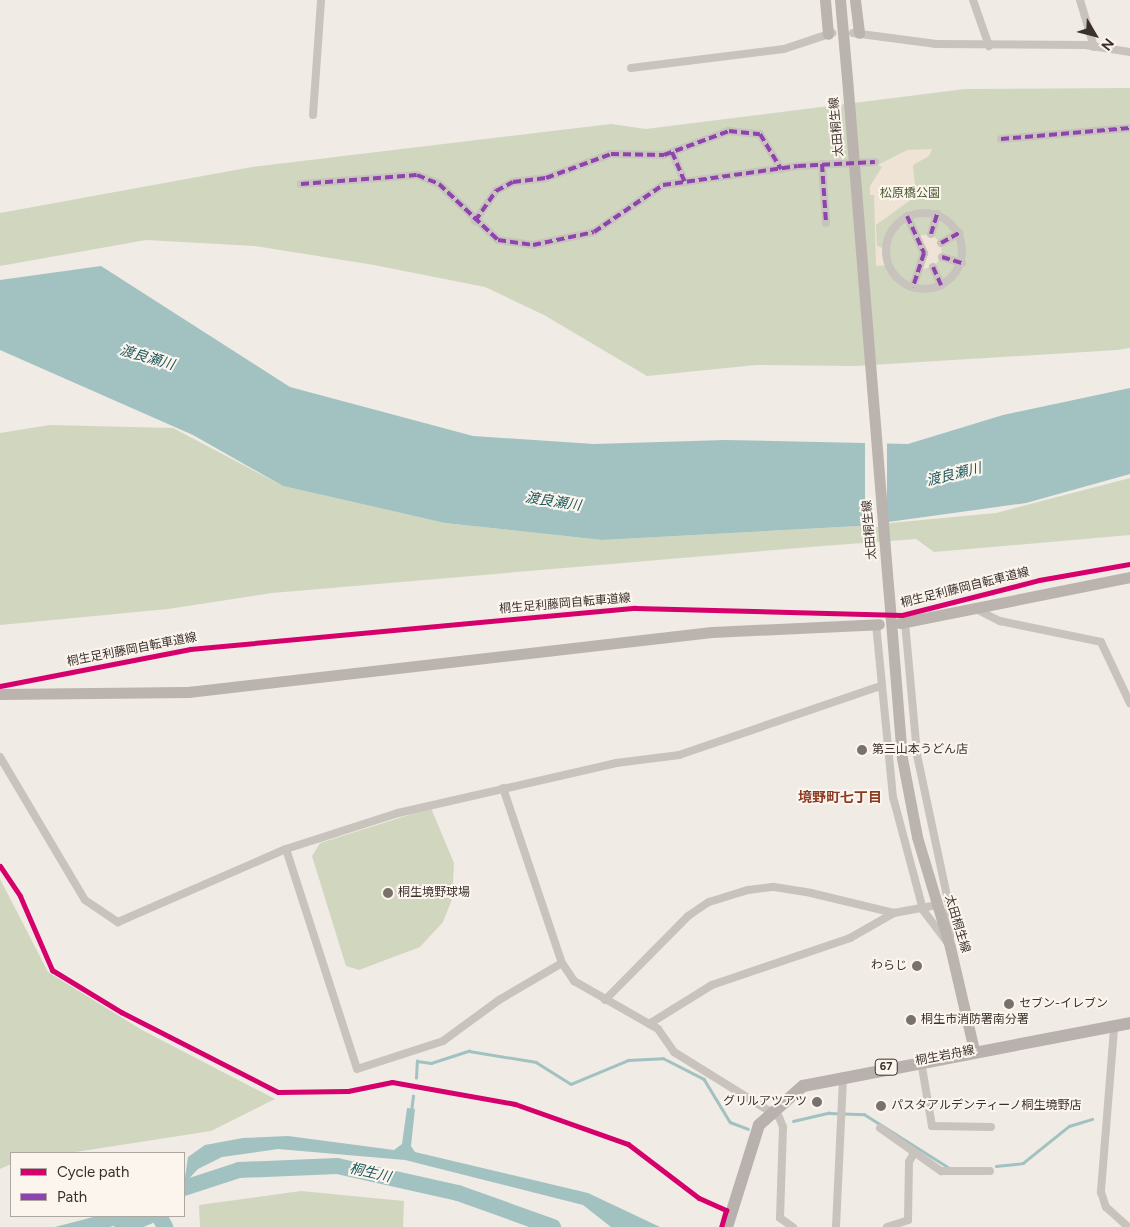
<!DOCTYPE html>
<html>
<head>
<meta charset="utf-8">
<style>
	body { margin:0 }
	#map { position:relative; width:1130px; height:1227px; overflow:hidden; background:#f0ebe5; font-family:Figtree,"Noto Sans JP",sans-serif }
	div>[style] { position:absolute }
	.green>* { inset:0; background:#d1d6bf }
	.plaza>* { inset:0; background:#eee3d5 }
	.water>* { inset:0; background:#a1c2c1 }
	.pier>* { inset:0; background:#f0ebe5; transform-origin:0 0 }
	.stream>* { height:2.5px; margin:-1.25px; padding:0 1.25px; transform-origin:1.25px; border-radius:1.25px; background:#a1c2c1 }
	.river>* { height:16px; margin:-8px; padding:0 8px; transform-origin:8px; border-radius:8px; background:#a1c2c1 }
	.street>* { height:8px; margin:-4px; padding:0 4px; transform-origin:4px; border-radius:4px; background:#c9c3be }
	.street>.ring { margin:-4px; padding:0; box-sizing:content-box; background:none; border:8px solid #c9c3be; border-radius:50% }
	.secondary>* { height:11px; margin:-5.5px; padding:0 5.5px; transform-origin:5.5px; border-radius:5.5px; background:#bab3ae }
	.primary>* { height:12px; margin:-6px; padding:0 6px; transform-origin:6px; border-radius:6px; background:#b8b1ad }
	.secondary-bridge>* { height:11px; margin:-5.5px; padding:0 5.5px; transform-origin:5.5px; border-radius:5.5px; background:#bab3ae }
	.quiet>* { height:4px; margin-top:-2px; transform-origin:0; background:repeating-linear-gradient(90deg,#8e44ad 0 8px,transparent 0 12px) }
	.cycleway>* { height:5px; margin:-2.5px; padding:0 2.5px; transform-origin:2.5px; border-radius:2.5px; background:#d6006c }
	.dots>* { width:14px; height:14px; translate:-50% -50%; box-sizing:border-box; border:2px solid #fbf5ee; border-radius:50% }
	span { translate:-50% -50%; white-space:nowrap; text-align:center; line-height:1.15; -webkit-text-stroke:4px #fbf5ee; paint-order:stroke }
	.shield-label span { padding:1px 4px; background:#fbf5ee; border:1px solid; border-radius:4px; -webkit-text-stroke-width:0 }
	.shield-label { font-size:11px; color:#3b302b; font-weight:700 }
	.street-label { font-size:12px; color:#3b302b }
	.park-label { font-size:12px; color:#4a5a2e }
	.poi-label { font-size:12px; color:#3b302b }
	.left { translate:0 -50%; text-align:left }
	.right { translate:-100% -50%; text-align:right }
	.water-label { font-size:14px; color:#1f5a5e; font-style:italic }
	.neighbourhood-label { font-size:14px; color:#8c3b22; font-weight:700 }
	.legend { position:absolute; left:10px; top:1152px; width:175px; height:65px; box-sizing:border-box; background:#fbf5ee; border:1px solid #aea6a0; margin:0; padding:6px 9px; list-style:none; font-size:15px; color:#3b302b }
	.legend li { display:flex; align-items:center; gap:10px; height:25px }
	.legend b { width:25px; border:1px solid #aea6a0 }
	.north { position:absolute; left:1070px; top:10px; width:50px; height:50px; -webkit-text-stroke:4px #fbf5ee; paint-order:stroke; rotate:127deg; font-size:14px; font-weight:700; line-height:20px; text-align:center; color:#3b302b }
	.north::after { content:''; display:block; margin:auto; width:18px; height:22px; background:#3b302b; clip-path:polygon(50% 0,100% 100%,50% 72%,0 100%) }
</style>
</head>
<body>
<div id="map">
	<div class="green">
		<div style="clip-path:polygon(1130px 88px,1130px 348px,1117px 350px,855px 366px,756px 365px,647px 376px,544px 315px,485px 287px,374px 265px,255px 246px,146px 240px,0 266px,0 213px,252px 167px,611px 124px,646px 129px,965px 89px)"></div>
		<div style="clip-path:polygon(50px 425px,173px 428px,283px 486px,445px 523px,602px 540px,859px 526px,996px 513px,1130px 478px,1130px 535px,934px 552px,916px 539px,810px 547px,272px 593px,168px 609px,0 625px,0 433px)"></div>
		<div style="clip-path:polygon(431px 808px,454px 863px,452px 899px,443px 922px,420px 947px,359px 970px,346px 966px,312px 856px,320px 843px)"></div>
		<div style="clip-path:polygon(0 879px,48px 972px,142px 1030px,275px 1099px,211px 1131px,69px 1153px,11px 1153px,11px 1164px,0 1169px)"></div>
		<div style="clip-path:polygon(301px 1191px,404px 1201px,403px 1227px,200px 1227px,199px 1205px)"></div>
	</div>
	<div class="plaza">
		<div style="clip-path:polygon(932px 149px,929px 156px,913px 165px,916px 196px,876px 225px,877px 246px,886px 249px,888px 265px,876px 266px,874px 195px,870px 195px,870px 186px,882px 167px,878px 165px,907px 150px)"></div>
		<div style="clip-path:polygon(931px 234px,941px 243px,942px 257px,933px 267px,923px 269px,919px 267px,924px 253px,916px 236px)"></div>
	</div>
	<div class="water">
		<div style="clip-path:polygon(101px 266px,290px 387px,473px 436px,594px 444px,725px 440px,908px 444px,1003px 415px,1130px 388px,1130px 474px,1026px 503px,859px 526px,602px 540px,445px 523px,283px 486px,193px 435px,0 350px,0 280px)"></div>
		<div style="clip-path:polygon(407px 1108px,415px 1109px,411px 1146px,415px 1152px,588px 1193px,660px 1227px,611px 1227px,583px 1205px,405px 1160px,278px 1149px,222px 1157px,198px 1169px,184px 1184px,188px 1157px,205px 1145px,243px 1138px,288px 1136px,394px 1150px,402px 1144px)"></div>
		<div style="clip-path:polygon(97px 1216px,140px 1216px,110px 1227px,55px 1227px)"></div>
	</div>
	<div class="pier">
		<div style="left:865px;top:441px;width:22px;height:86px"></div>
	</div>
	<div class="stream">
		<div style="left:416px;top:1078px;width:17px;rotate:-87deg"></div>
		<div style="left:417px;top:1061px;width:14px;rotate:8deg"></div>
		<div style="left:431px;top:1063px;width:40px;rotate:-18deg"></div>
		<div style="left:469px;top:1051px;width:68px;rotate:9.3deg"></div>
		<div style="left:536px;top:1062px;width:41px;rotate:32.2deg"></div>
		<div style="left:571px;top:1084px;width:62px;rotate:-22.8deg"></div>
		<div style="left:628px;top:1060px;width:35px;rotate:-3deg"></div>
		<div style="left:663px;top:1058px;width:46px;rotate:27.1deg"></div>
		<div style="left:704px;top:1079px;width:50px;rotate:58.8deg"></div>
		<div style="left:730px;top:1122px;width:19px;rotate:21deg"></div>
		<div style="left:411px;top:1112px;width:16px;rotate:-83deg"></div>
		<div style="left:793px;top:1121px;width:37px;rotate:-13deg"></div>
		<div style="left:829px;top:1113px;width:35px;rotate:2deg"></div>
		<div style="left:864px;top:1114px;width:103px;rotate:32.3deg"></div>
		<div style="left:996px;top:1166px;width:27px;rotate:-6deg"></div>
		<div style="left:1023px;top:1163px;width:59px;rotate:-38.8deg"></div>
		<div style="left:1069px;top:1126px;width:24px;rotate:-17deg"></div>
	</div>
	<div class="river">
		<div style="left:184px;top:1188px;width:58px;rotate:-18.1deg"></div>
		<div style="left:239px;top:1170px;width:98px;rotate:-2.3deg"></div>
		<div style="left:337px;top:1166px;width:124px;rotate:12.6deg"></div>
		<div style="left:458px;top:1193px;width:101px;rotate:19.7deg"></div>
		<div style="left:159px;top:1216px;width:13px;rotate:61deg"></div>
		<div style="left:122px;top:1227px;width:29px;rotate:-22deg"></div>
	</div>
	<div class="street">
		<div style="left:973px;top:0;width:49px;rotate:70.8deg"></div>
		<div style="left:1080px;top:0;width:49px;rotate:73.4deg"></div>
		<div style="left:853px;top:33px;width:84px;rotate:7.5deg"></div>
		<div style="left:936px;top:44px;width:149px;rotate:0.4deg"></div>
		<div style="left:1085px;top:45px;width:46px;rotate:8.8deg"></div>
		<div style="left:631px;top:68px;width:154px;rotate:-7.1deg"></div>
		<div style="left:784px;top:49px;width:51px;rotate:-18.4deg"></div>
		<div style="left:313px;top:115px;width:115px;rotate:-86deg"></div>
		<div style="left:1001px;top:139px;width:129px;rotate:-4.9deg"></div>
		<div style="left:672px;top:152px;width:33px;rotate:67deg"></div>
		<div style="left:822px;top:164px;width:59px;rotate:86.1deg"></div>
		<div style="left:301px;top:184px;width:116px;rotate:-4.4deg"></div>
		<div style="left:417px;top:175px;width:24px;rotate:22deg"></div>
		<div style="left:439px;top:184px;width:81px;rotate:43.5deg"></div>
		<div style="left:498px;top:240px;width:35px;rotate:8deg"></div>
		<div style="left:533px;top:245px;width:62px;rotate:-12deg"></div>
		<div style="left:594px;top:232px;width:83px;rotate:-34.3deg"></div>
		<div style="left:663px;top:185px;width:136px;rotate:-8deg"></div>
		<div style="left:798px;top:166px;width:77px;rotate:-3deg"></div>
		<div class="ring" style="left:886px;top:213px;width:68px;height:68px"></div>
		<div style="left:907px;top:216px;width:41px;rotate:65.3deg"></div>
		<div style="left:924px;top:253px;width:36px;rotate:108deg"></div>
		<div style="left:475px;top:221px;width:37px;rotate:-55deg"></div>
		<div style="left:496px;top:191px;width:19px;rotate:-28deg"></div>
		<div style="left:513px;top:182px;width:33px;rotate:-7deg"></div>
		<div style="left:546px;top:178px;width:69px;rotate:-20.3deg"></div>
		<div style="left:611px;top:154px;width:53px;rotate:1.1deg"></div>
		<div style="left:664px;top:155px;width:69px;rotate:-20.3deg"></div>
		<div style="left:729px;top:131px;width:31px;rotate:6deg"></div>
		<div style="left:760px;top:134px;width:41px;rotate:59deg"></div>
		<div style="left:931px;top:234px;width:21px;rotate:-73deg"></div>
		<div style="left:941px;top:243px;width:21px;rotate:-29deg"></div>
		<div style="left:942px;top:257px;width:21px;rotate:17deg"></div>
		<div style="left:933px;top:267px;width:20px;rotate:66deg"></div>
		<div style="left:976px;top:609px;width:27px;rotate:27deg"></div>
		<div style="left:1000px;top:621px;width:103px;rotate:11.7deg"></div>
		<div style="left:1101px;top:642px;width:68px;rotate:64.6deg"></div>
		<div style="left:905px;top:622px;width:134px;rotate:84.8deg"></div>
		<div style="left:917px;top:755px;width:154px;rotate:78deg"></div>
		<div style="left:949px;top:906px;width:31px;rotate:88deg"></div>
		<div style="left:876px;top:624px;width:174px;rotate:84.4deg"></div>
		<div style="left:893px;top:797px;width:117px;rotate:75.1deg"></div>
		<div style="left:923px;top:910px;width:39px;rotate:53deg"></div>
		<div style="left:0;top:757px;width:166px;rotate:59.3deg"></div>
		<div style="left:85px;top:900px;width:40px;rotate:34deg"></div>
		<div style="left:118px;top:922px;width:183px;rotate:-23.5deg"></div>
		<div style="left:286px;top:849px;width:118px;rotate:-17.8deg"></div>
		<div style="left:398px;top:813px;width:224px;rotate:-12.9deg"></div>
		<div style="left:616px;top:763px;width:64px;rotate:-7.2deg"></div>
		<div style="left:679px;top:755px;width:213px;rotate:-18.9deg"></div>
		<div style="left:503px;top:788px;width:185px;rotate:71.4deg"></div>
		<div style="left:562px;top:963px;width:22px;rotate:56deg"></div>
		<div style="left:574px;top:981px;width:97px;rotate:29.7deg"></div>
		<div style="left:658px;top:1029px;width:28px;rotate:55deg"></div>
		<div style="left:674px;top:1052px;width:123px;rotate:31.8deg"></div>
		<div style="left:779px;top:1117px;width:11px;rotate:68deg"></div>
		<div style="left:783px;top:1127px;width:91px;rotate:91.9deg"></div>
		<div style="left:780px;top:1218px;width:16px;rotate:35deg"></div>
		<div style="left:286px;top:849px;width:231px;rotate:72.1deg"></div>
		<div style="left:357px;top:1069px;width:90px;rotate:-18deg"></div>
		<div style="left:443px;top:1041px;width:69px;rotate:-36.2deg"></div>
		<div style="left:499px;top:1000px;width:73px;rotate:-30.4deg"></div>
		<div style="left:605px;top:1000px;width:118px;rotate:-45.3deg"></div>
		<div style="left:688px;top:916px;width:25px;rotate:-34deg"></div>
		<div style="left:709px;top:902px;width:41px;rotate:-17.1deg"></div>
		<div style="left:748px;top:890px;width:26px;rotate:-7deg"></div>
		<div style="left:774px;top:887px;width:37px;rotate:9deg"></div>
		<div style="left:811px;top:893px;width:85px;rotate:13.5deg"></div>
		<div style="left:894px;top:913px;width:44px;rotate:-10.5deg"></div>
		<div style="left:649px;top:1024px;width:74px;rotate:-31.8deg"></div>
		<div style="left:712px;top:985px;width:146px;rotate:-18.8deg"></div>
		<div style="left:850px;top:938px;width:51px;rotate:-29.6deg"></div>
		<div style="left:1114px;top:1029px;width:164px;rotate:94.6deg"></div>
		<div style="left:1101px;top:1192px;width:16px;rotate:72deg"></div>
		<div style="left:1106px;top:1207px;width:30px;rotate:42deg"></div>
		<div style="left:921px;top:1061px;width:66px;rotate:80.4deg"></div>
		<div style="left:932px;top:1126px;width:59px;rotate:1deg"></div>
		<div style="left:880px;top:1128px;width:75px;rotate:35.2deg"></div>
		<div style="left:941px;top:1171px;width:49px"></div>
		<div style="left:836px;top:1227px;width:151px;rotate:-87.3deg"></div>
		<div style="left:887px;top:1227px;width:22px;rotate:-18deg"></div>
		<div style="left:908px;top:1220px;width:58px;rotate:-89deg"></div>
		<div style="left:909px;top:1162px;width:10px;rotate:-61deg"></div>
	</div>
	<div class="secondary">
		<div style="left:825px;top:0;width:34px;rotate:85deg"></div>
		<div style="left:840px;top:0;width:78px;rotate:84.9deg"></div>
		<div style="left:855px;top:0;width:33px;rotate:83deg"></div>
		<div style="left:888px;top:585px;width:24px;rotate:85deg"></div>
		<div style="left:900px;top:623px;width:235px;rotate:-11.3deg"></div>
		<div style="left:0;top:694px;width:188px;rotate:-0.6deg"></div>
		<div style="left:188px;top:692px;width:527px;rotate:-6.53deg"></div>
		<div style="left:712px;top:632px;width:167px;rotate:-2.7deg"></div>
		<div style="left:902px;top:758px;width:80px;rotate:79.2deg"></div>
		<div style="left:917px;top:837px;width:115px;rotate:73.3deg"></div>
		<div style="left:950px;top:947px;width:106px;rotate:76.9deg"></div>
	</div>
	<div class="primary">
		<div style="left:727px;top:1227px;width:107px;rotate:-72.6deg"></div>
		<div style="left:759px;top:1125px;width:59px;rotate:-41.6deg"></div>
		<div style="left:803px;top:1086px;width:333px;rotate:-10.9deg"></div>
	</div>
	<div class="secondary-bridge">
		<div style="left:847px;top:78px;width:509px;rotate:85.38deg"></div>
		<div style="left:890px;top:609px;width:149px;rotate:85.4deg"></div>
	</div>
	<div class="quiet">
		<div style="left:1001px;top:139px;width:129px;rotate:-4.9deg"></div>
		<div style="left:672px;top:152px;width:33px;rotate:67deg"></div>
		<div style="left:822px;top:164px;width:59px;rotate:86.1deg"></div>
		<div style="left:301px;top:184px;width:116px;rotate:-4.4deg"></div>
		<div style="left:417px;top:175px;width:24px;rotate:22deg"></div>
		<div style="left:439px;top:184px;width:81px;rotate:43.5deg"></div>
		<div style="left:498px;top:240px;width:35px;rotate:8deg"></div>
		<div style="left:533px;top:245px;width:62px;rotate:-12deg"></div>
		<div style="left:594px;top:232px;width:83px;rotate:-34.3deg"></div>
		<div style="left:663px;top:185px;width:136px;rotate:-8deg"></div>
		<div style="left:798px;top:166px;width:77px;rotate:-3deg"></div>
		<div style="left:907px;top:216px;width:41px;rotate:65.3deg"></div>
		<div style="left:924px;top:253px;width:36px;rotate:108deg"></div>
		<div style="left:475px;top:221px;width:37px;rotate:-55deg"></div>
		<div style="left:496px;top:191px;width:19px;rotate:-28deg"></div>
		<div style="left:513px;top:182px;width:33px;rotate:-7deg"></div>
		<div style="left:546px;top:178px;width:69px;rotate:-20.3deg"></div>
		<div style="left:611px;top:154px;width:53px;rotate:1.1deg"></div>
		<div style="left:664px;top:155px;width:69px;rotate:-20.3deg"></div>
		<div style="left:729px;top:131px;width:31px;rotate:6deg"></div>
		<div style="left:760px;top:134px;width:41px;rotate:59deg"></div>
		<div style="left:931px;top:234px;width:21px;rotate:-73deg"></div>
		<div style="left:941px;top:243px;width:21px;rotate:-29deg"></div>
		<div style="left:942px;top:257px;width:21px;rotate:17deg"></div>
		<div style="left:933px;top:267px;width:20px;rotate:66deg"></div>
	</div>
	<div class="cycleway">
		<div style="left:0;top:686px;width:194px;rotate:-11deg"></div>
		<div style="left:190px;top:649px;width:447px;rotate:-5.3deg"></div>
		<div style="left:635px;top:608px;width:267px;rotate:1.5deg"></div>
		<div style="left:902px;top:615px;width:141px;rotate:-14.3deg"></div>
		<div style="left:1039px;top:580px;width:92px;rotate:-10deg"></div>
		<div style="left:0;top:866px;width:36px;rotate:56deg"></div>
		<div style="left:20px;top:896px;width:81px;rotate:66.6deg"></div>
		<div style="left:52px;top:970px;width:81px;rotate:31.3deg"></div>
		<div style="left:121px;top:1012px;width:176px;rotate:27deg"></div>
		<div style="left:278px;top:1092px;width:70px;rotate:-0.8deg"></div>
		<div style="left:348px;top:1091px;width:45px;rotate:-11.6deg"></div>
		<div style="left:392px;top:1082px;width:125px;rotate:10.1deg"></div>
		<div style="left:515px;top:1104px;width:120px;rotate:19.5deg"></div>
		<div style="left:628px;top:1144px;width:89px;rotate:37.3deg"></div>
		<div style="left:699px;top:1198px;width:30px;rotate:24deg"></div>
		<div style="left:726px;top:1210px;width:18px;rotate:106deg"></div>
	</div>
	<div class="dots">
		<div style="left:862px;top:750px;background:#7a716c"></div>
		<div style="left:388px;top:893px;background:#7a716c"></div>
		<div style="left:917px;top:966px;background:#7a716c"></div>
		<div style="left:1009px;top:1004px;background:#7a716c"></div>
		<div style="left:911px;top:1020px;background:#7a716c"></div>
		<div style="left:817px;top:1102px;background:#7a716c"></div>
		<div style="left:881px;top:1106px;background:#7a716c"></div>
	</div>
	<div class="shield-label">
		<span style="left:886px;top:1067px">67</span>
	</div>
	<div class="street-label">
		<span style="left:837px;top:127px;rotate:-95deg">太田桐生線</span>
		<span style="left:870px;top:530px;rotate:-95deg">太田桐生線</span>
		<span style="left:965px;top:588px;rotate:-14deg">桐生足利藤岡自転車道線</span>
		<span style="left:565px;top:604px;rotate:-5deg">桐生足利藤岡自転車道線</span>
		<span style="left:132px;top:650px;rotate:-11deg">桐生足利藤岡自転車道線</span>
		<span style="left:957px;top:924px;rotate:73deg">太田桐生線</span>
		<span style="left:945px;top:1056px;rotate:-11deg">桐生岩舟線</span>
	</div>
	<div class="park-label">
		<span style="left:910px;top:194px">松原橋公園</span>
	</div>
	<div class="poi-label">
		<span class="left" style="left:872px;top:750px">第三山本うどん店</span>
		<span class="left" style="left:398px;top:893px">桐生境野球場</span>
		<span class="right" style="left:907px;top:966px">わらじ</span>
		<span class="left" style="left:1019px;top:1004px">セブン-イレブン</span>
		<span class="left" style="left:921px;top:1020px">桐生市消防署南分署</span>
		<span class="right" style="left:807px;top:1102px">グリルアツアツ</span>
		<span class="left" style="left:891px;top:1106px">パスタアルデンティーノ桐生境野店</span>
	</div>
	<div class="water-label">
		<span style="left:147px;top:358px;rotate:16deg">渡良瀬川</span>
		<span style="left:954px;top:475px;rotate:-14deg">渡良瀬川</span>
		<span style="left:553px;top:502px;rotate:9deg">渡良瀬川</span>
		<span style="left:370px;top:1173px;rotate:13deg">桐生川</span>
	</div>
	<div class="neighbourhood-label">
		<span style="left:840px;top:798px">境野町七丁目</span>
	</div>
	<ul class="legend">
	<li><b style="height:6px;background:#d6006c"></b>Cycle path</li>
	<li><b style="height:6px;background:#8e44ad"></b>Path</li>
	</ul>
	<div class="north">N</div>
</div>
</body>
</html>
